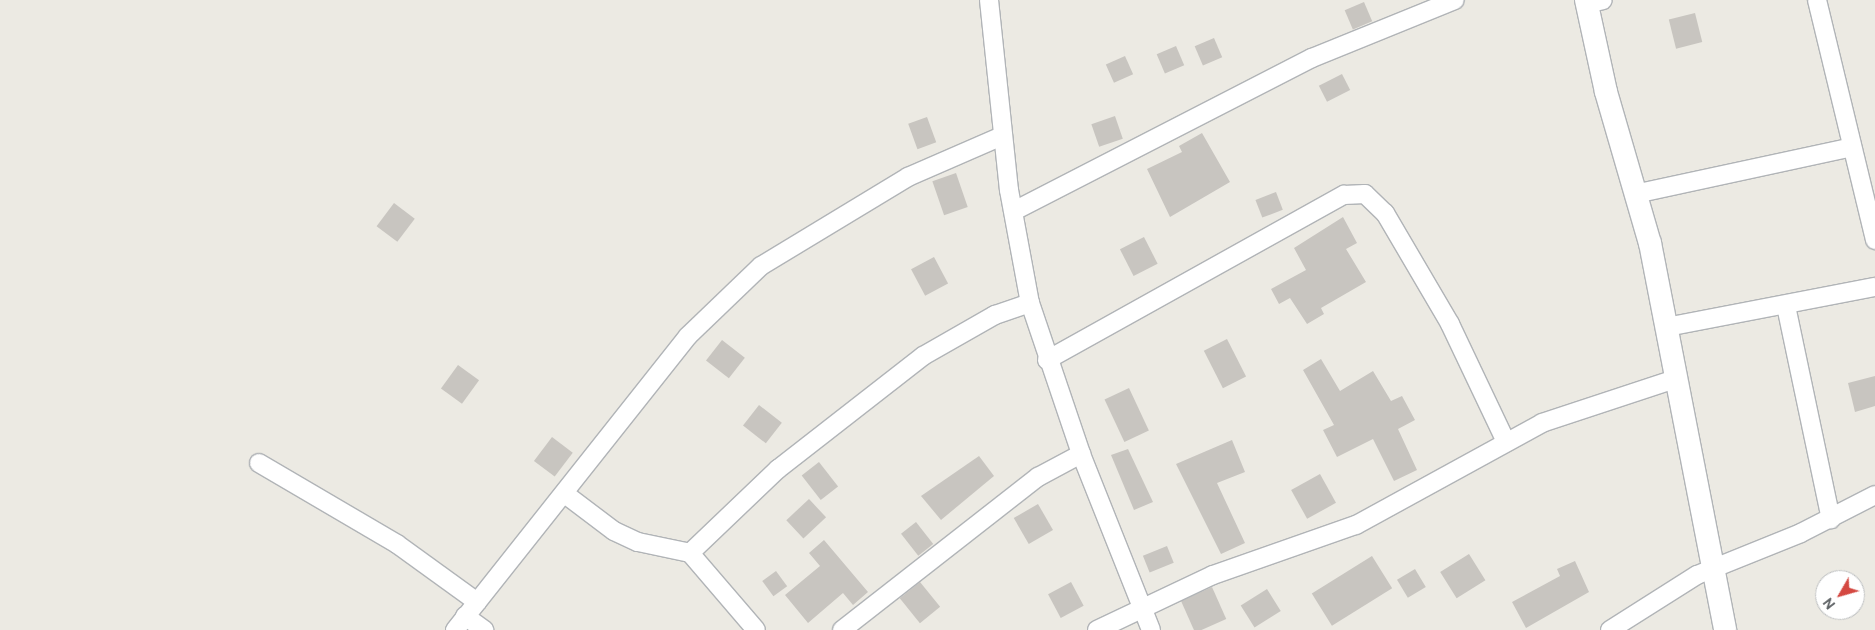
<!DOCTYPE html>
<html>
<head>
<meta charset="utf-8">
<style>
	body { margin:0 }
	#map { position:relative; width:1875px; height:630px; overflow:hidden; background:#eceae3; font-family:Cabin,sans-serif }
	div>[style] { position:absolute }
	.building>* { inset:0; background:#c8c5c0; transform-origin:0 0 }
	.roads { filter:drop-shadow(1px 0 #b1b4b7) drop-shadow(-1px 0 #b1b4b7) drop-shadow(0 1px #b1b4b7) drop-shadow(0 -1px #b1b4b7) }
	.minor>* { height:18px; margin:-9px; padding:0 9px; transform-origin:9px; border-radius:9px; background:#fff }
	.tertiary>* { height:22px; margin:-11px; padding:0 11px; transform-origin:11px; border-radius:11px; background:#fff }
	span { translate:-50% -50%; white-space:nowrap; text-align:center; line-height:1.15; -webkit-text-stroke:4px #fff; paint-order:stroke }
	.north { position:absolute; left:1815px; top:570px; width:50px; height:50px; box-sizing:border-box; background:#fff; border:1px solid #bdbfc0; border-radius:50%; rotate:232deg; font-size:14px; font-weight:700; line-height:20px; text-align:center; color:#5b5f62 }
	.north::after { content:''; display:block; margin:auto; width:18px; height:22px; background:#d44841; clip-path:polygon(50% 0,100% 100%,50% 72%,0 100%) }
</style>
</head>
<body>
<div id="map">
	<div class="building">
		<div style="left:1364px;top:2px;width:21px;height:21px;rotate:67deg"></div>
		<div style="left:1695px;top:13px;width:30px;height:27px;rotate:76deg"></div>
		<div style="left:1214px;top:38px;width:21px;height:21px;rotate:67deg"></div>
		<div style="left:1176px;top:46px;width:21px;height:21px;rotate:67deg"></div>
		<div style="left:1125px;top:56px;width:20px;height:21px;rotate:66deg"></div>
		<div style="left:1342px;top:74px;width:18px;height:26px;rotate:63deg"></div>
		<div style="left:1115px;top:116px;width:24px;height:25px;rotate:71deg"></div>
		<div style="left:927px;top:117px;width:27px;height:20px;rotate:70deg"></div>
		<div style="clip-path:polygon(1202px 133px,1230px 182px,1170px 217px,1147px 169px,1182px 152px,1179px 146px)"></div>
		<div style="left:956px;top:173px;width:36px;height:25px;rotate:71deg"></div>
		<div style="left:1276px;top:192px;width:19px;height:22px;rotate:69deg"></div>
		<div style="left:394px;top:203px;width:26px;height:29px;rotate:37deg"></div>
		<div style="clip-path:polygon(1343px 217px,1357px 243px,1346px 249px,1366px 282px,1321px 308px,1324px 314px,1307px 324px,1290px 298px,1279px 304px,1271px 289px,1306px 270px,1294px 248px)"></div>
		<div style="left:1144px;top:237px;width:30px;height:27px;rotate:63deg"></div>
		<div style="left:934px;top:257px;width:30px;height:26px;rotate:62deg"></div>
		<div style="left:1227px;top:339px;width:42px;height:26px;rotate:63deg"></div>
		<div style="left:722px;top:340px;width:29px;height:26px;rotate:38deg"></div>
		<div style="clip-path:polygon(1321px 359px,1340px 391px,1373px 371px,1391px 401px,1402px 396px,1415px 420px,1398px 429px,1417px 470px,1394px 481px,1373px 439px,1337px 457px,1323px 430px,1334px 425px,1303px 370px)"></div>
		<div style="left:458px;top:365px;width:26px;height:29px;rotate:36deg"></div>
		<div style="clip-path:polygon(1875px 376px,1875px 406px,1855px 412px,1848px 383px)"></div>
		<div style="left:1129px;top:388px;width:47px;height:27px;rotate:65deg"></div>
		<div style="left:759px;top:405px;width:29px;height:26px;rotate:38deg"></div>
		<div style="left:552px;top:437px;width:26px;height:30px;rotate:37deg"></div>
		<div style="clip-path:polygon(1232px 440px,1245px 472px,1217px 483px,1245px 543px,1221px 554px,1176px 464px)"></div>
		<div style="clip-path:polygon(1128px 449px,1153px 502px,1134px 510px,1111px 455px)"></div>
		<div style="clip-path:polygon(979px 456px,994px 476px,941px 520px,921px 496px)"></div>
		<div style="left:819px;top:462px;width:31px;height:22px;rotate:52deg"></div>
		<div style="left:1320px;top:474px;width:33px;height:33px;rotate:61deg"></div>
		<div style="left:809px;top:499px;width:25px;height:31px;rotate:47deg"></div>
		<div style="left:1038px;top:504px;width:30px;height:28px;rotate:60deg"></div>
		<div style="left:916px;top:522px;width:28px;height:19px;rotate:52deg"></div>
		<div style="clip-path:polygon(824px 540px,868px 592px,853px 605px,843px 593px,808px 623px,785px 595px,820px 566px,809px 553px)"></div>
		<div style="left:1167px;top:546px;width:18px;height:26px;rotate:68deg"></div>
		<div style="left:1469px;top:554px;width:31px;height:34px;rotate:58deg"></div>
		<div style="left:1372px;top:556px;width:38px;height:71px;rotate:58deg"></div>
		<div style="clip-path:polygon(1575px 561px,1589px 592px,1526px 628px,1512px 602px,1560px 576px,1557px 569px)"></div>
		<div style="left:1415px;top:569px;width:21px;height:21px;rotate:59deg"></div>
		<div style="left:776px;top:571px;width:19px;height:17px;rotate:54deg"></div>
		<div style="left:920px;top:582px;width:32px;height:26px;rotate:51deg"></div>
		<div style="left:1071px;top:582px;width:27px;height:26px;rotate:62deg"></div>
		<div style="left:1212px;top:587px;width:35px;height:34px;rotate:66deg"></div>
		<div style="left:1267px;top:589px;width:26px;height:31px;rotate:58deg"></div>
	</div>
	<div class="roads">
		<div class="minor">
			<div style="left:989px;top:0;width:191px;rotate:84deg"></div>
			<div style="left:1009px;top:190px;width:115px;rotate:79.5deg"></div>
			<div style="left:1030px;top:303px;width:159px;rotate:71.3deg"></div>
			<div style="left:1081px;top:454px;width:189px;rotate:68.3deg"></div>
			<div style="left:1817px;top:0;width:247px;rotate:76.4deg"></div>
			<div style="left:1586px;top:4px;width:17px;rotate:-13deg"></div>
			<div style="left:1635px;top:194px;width:222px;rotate:-12.2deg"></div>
			<div style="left:1014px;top:211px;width:335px;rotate:-27.2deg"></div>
			<div style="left:1312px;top:58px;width:154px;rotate:-22.1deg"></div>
			<div style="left:1786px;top:306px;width:218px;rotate:78.1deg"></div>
			<div style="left:1667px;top:327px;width:212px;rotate:-10.9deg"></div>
			<div style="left:1047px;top:360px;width:340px;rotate:-29.1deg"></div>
			<div style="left:1344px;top:195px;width:21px;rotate:-3deg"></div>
			<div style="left:1365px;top:194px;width:28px;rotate:44deg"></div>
			<div style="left:1385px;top:213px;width:129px;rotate:59.6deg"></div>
			<div style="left:1450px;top:324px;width:131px;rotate:64.6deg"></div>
			<div style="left:259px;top:463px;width:160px;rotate:30.4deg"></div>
			<div style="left:397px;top:544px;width:99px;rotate:35.9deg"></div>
			<div style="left:565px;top:494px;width:61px;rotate:37.1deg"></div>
			<div style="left:614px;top:531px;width:26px;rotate:25deg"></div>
			<div style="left:638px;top:542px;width:53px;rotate:11.9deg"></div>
			<div style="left:690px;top:553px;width:101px;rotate:49.4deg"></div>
			<div style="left:690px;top:553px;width:122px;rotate:-43.7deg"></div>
			<div style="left:778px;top:469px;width:184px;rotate:-37.9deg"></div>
			<div style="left:923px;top:356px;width:83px;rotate:-29.7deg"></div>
			<div style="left:995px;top:315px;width:37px;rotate:-19deg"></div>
			<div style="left:465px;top:616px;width:24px;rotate:36deg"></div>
			<div style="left:455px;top:630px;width:375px;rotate:-51.6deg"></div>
			<div style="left:688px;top:336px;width:101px;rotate:-43.8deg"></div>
			<div style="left:761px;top:266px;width:172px;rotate:-31.2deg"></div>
			<div style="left:908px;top:177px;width:103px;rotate:-23.6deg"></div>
			<div style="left:842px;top:630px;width:249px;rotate:-38deg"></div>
			<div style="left:1038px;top:477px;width:49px;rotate:-28.1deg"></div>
			<div style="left:1097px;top:630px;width:128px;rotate:-25.4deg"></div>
			<div style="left:1213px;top:575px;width:151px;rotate:-19.3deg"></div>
			<div style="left:1356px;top:525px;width:212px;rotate:-28.7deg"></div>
			<div style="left:1542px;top:423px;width:140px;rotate:-18.3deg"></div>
			<div style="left:1610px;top:630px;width:103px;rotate:-32.3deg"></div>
			<div style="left:1697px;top:575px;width:112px;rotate:-22deg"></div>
			<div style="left:1801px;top:533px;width:83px;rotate:-27.2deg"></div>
		</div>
		<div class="tertiary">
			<div style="left:1586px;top:0;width:94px;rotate:77.7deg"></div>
			<div style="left:1606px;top:92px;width:157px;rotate:73.8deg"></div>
			<div style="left:1650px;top:243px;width:394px;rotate:79deg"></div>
		</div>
	</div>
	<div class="north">N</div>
</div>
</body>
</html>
